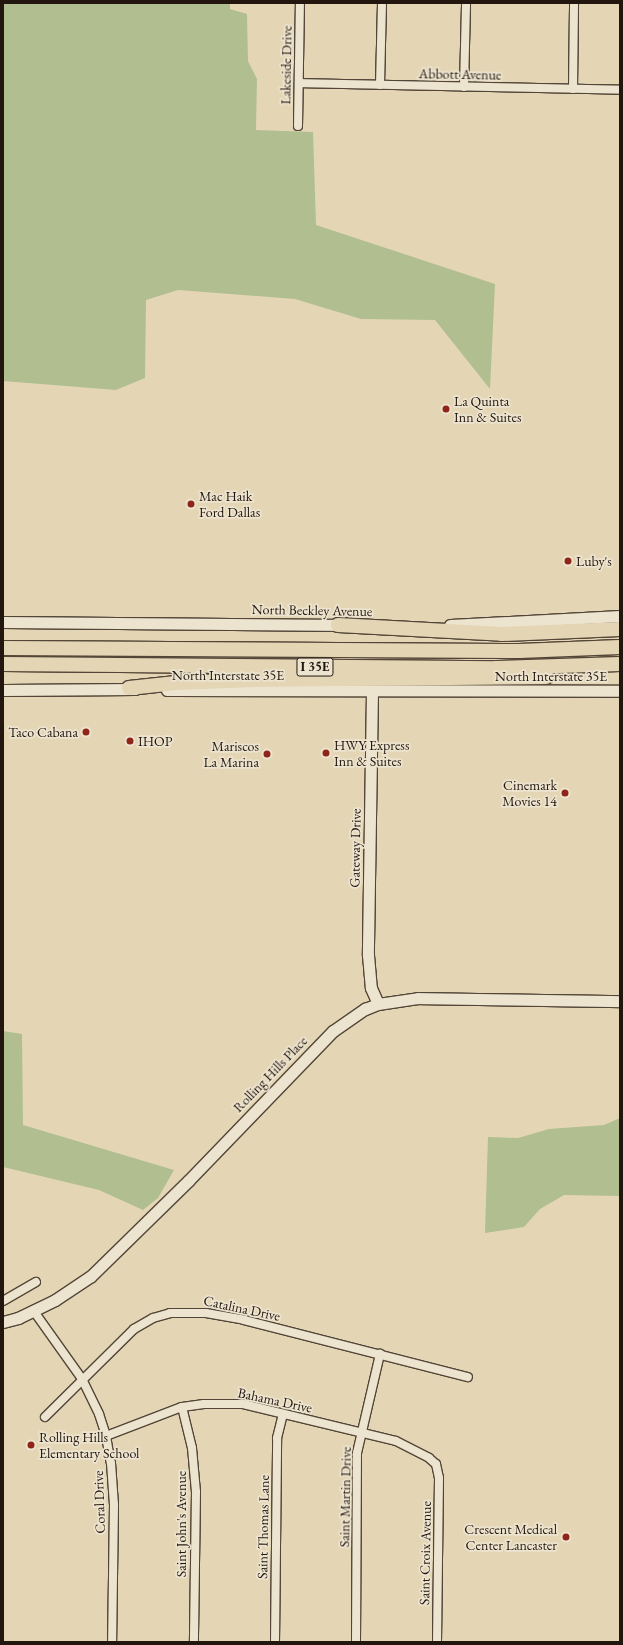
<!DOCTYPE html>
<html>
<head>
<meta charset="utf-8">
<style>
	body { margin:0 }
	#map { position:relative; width:623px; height:1645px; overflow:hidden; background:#e4d6b5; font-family:"EB Garamond",serif }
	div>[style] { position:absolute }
	.green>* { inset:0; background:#b1be90 }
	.roads { filter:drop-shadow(1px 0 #534638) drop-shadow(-1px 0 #534638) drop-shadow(0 1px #534638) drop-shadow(0 -1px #534638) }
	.street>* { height:8px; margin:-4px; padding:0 4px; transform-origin:4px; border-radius:4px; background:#ede4cf }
	.secondary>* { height:11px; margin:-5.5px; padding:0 5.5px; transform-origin:5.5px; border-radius:5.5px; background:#ede4cf }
	.highway>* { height:14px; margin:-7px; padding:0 7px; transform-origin:7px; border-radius:7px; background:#e4d6b5 }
	.dots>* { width:11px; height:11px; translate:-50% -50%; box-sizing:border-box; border:2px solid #ede4cf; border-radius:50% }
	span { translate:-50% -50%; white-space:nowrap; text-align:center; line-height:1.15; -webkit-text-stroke:3.5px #ede4cf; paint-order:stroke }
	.shield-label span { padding:1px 3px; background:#ede4cf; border:1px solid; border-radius:3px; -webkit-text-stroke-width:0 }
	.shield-label { font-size:13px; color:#23160f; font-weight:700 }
	.street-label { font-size:14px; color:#23160f }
	.poi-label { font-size:14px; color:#23160f }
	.left { translate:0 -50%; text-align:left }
	.right { translate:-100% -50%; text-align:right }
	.frame { position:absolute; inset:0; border:4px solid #23160f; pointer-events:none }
</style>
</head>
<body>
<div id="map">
	<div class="green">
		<div style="clip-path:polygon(3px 3px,230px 3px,230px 9px,247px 14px,248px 61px,257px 79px,256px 130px,313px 132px,316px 225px,495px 284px,490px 389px,435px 320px,361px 319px,295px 299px,178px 290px,146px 300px,145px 378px,116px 390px,3px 381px)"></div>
		<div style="clip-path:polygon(3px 1031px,22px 1034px,23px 1125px,174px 1170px,158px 1198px,143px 1210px,99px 1190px,3px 1167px)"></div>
		<div style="clip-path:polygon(620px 1118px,620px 1196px,564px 1195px,540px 1209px,524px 1227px,485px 1233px,488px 1137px,518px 1138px,549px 1129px,604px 1125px)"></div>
	</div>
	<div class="roads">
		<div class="street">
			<div style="left:299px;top:83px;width:321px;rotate:1.2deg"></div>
			<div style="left:380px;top:85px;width:82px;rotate:-88.6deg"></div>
			<div style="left:464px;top:87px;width:84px;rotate:-88.6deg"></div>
			<div style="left:573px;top:89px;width:86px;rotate:-89.3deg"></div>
			<div style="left:298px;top:126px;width:123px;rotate:-89.1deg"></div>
			<div style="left:3px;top:1301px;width:38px;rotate:-30deg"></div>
			<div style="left:33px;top:1310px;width:85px;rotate:54.6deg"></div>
			<div style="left:82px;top:1379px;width:39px;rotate:64deg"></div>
			<div style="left:99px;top:1414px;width:23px;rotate:72deg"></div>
			<div style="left:106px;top:1436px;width:27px;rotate:80deg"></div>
			<div style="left:111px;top:1463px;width:42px;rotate:85.9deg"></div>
			<div style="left:114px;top:1505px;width:137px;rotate:90.8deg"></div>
			<div style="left:182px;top:1407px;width:42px;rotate:76.3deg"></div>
			<div style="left:192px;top:1448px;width:44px;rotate:84.8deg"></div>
			<div style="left:196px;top:1492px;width:150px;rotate:90.8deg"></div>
			<div style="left:45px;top:1417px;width:125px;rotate:-44.7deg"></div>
			<div style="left:134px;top:1329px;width:22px;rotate:-30deg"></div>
			<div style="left:153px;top:1318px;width:18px;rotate:-16deg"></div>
			<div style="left:170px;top:1313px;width:36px"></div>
			<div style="left:206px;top:1313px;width:39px;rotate:10deg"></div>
			<div style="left:244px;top:1320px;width:231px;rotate:14.3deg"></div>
			<div style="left:106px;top:1436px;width:81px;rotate:-20.9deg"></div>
			<div style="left:182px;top:1407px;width:22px;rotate:-8deg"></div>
			<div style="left:204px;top:1404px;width:39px"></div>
			<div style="left:243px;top:1404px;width:157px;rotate:13.6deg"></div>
			<div style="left:396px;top:1441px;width:37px;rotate:27deg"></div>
			<div style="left:429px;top:1458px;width:9px;rotate:41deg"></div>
			<div style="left:436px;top:1464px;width:14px;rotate:78deg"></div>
			<div style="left:439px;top:1478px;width:164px;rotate:90.7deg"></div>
			<div style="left:275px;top:1642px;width:204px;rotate:-89.4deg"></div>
			<div style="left:277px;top:1438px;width:25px;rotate:-76deg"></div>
			<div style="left:356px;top:1642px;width:189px;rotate:-89.7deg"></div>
			<div style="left:357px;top:1453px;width:102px;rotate:-76.9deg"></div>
		</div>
		<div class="secondary">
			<div style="left:3px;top:622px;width:343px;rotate:0.5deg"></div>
			<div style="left:450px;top:625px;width:170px;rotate:-3deg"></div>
			<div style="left:3px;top:690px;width:132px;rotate:-0.4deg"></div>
			<div style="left:167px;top:690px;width:453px;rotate:0.1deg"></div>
			<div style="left:372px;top:691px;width:264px;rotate:90.9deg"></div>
			<div style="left:368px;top:955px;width:33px;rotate:85deg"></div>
			<div style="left:371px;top:988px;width:17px;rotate:66deg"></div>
			<div style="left:3px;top:1322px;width:16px;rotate:-15deg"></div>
			<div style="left:18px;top:1318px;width:41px;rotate:-25.9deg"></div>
			<div style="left:55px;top:1300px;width:43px;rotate:-33.7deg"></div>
			<div style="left:91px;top:1276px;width:136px;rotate:-44.4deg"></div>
			<div style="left:188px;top:1181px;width:209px;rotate:-46deg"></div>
			<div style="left:333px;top:1031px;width:39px;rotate:-35deg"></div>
			<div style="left:365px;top:1009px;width:14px;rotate:-21deg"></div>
			<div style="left:378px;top:1004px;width:40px;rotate:-8.5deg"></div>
			<div style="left:418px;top:998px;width:202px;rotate:0.9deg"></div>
		</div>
		<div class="highway">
			<div style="left:338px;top:625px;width:164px;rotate:3.1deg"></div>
			<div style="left:502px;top:634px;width:118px;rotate:-2.4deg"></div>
			<div style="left:3px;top:648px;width:516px;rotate:0.33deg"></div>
			<div style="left:519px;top:651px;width:101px;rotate:-2.3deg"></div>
			<div style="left:3px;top:664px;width:493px;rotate:0.5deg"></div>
			<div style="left:496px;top:668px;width:124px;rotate:-1.8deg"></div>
			<div style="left:129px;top:688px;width:47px;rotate:-6.1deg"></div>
			<div style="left:176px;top:683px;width:79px;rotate:-2.2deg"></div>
			<div style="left:255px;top:680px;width:291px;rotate:-0.6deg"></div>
		</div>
	</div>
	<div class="dots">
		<div style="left:446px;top:409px;background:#8f2418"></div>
		<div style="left:191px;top:504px;background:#8f2418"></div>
		<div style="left:568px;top:561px;background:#8f2418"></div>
		<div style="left:86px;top:732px;background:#8f2418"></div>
		<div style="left:130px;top:741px;background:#8f2418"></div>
		<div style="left:326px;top:753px;background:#8f2418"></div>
		<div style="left:267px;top:754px;background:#8f2418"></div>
		<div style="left:565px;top:793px;background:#8f2418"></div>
		<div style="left:31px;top:1445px;background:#8f2418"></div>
		<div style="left:566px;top:1537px;background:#8f2418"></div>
	</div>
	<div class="shield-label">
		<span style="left:315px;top:667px">I 35E</span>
	</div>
	<div class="street-label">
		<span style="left:286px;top:65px;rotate:-89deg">Lakeside Drive</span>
		<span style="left:460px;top:74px;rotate:1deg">Abbott Avenue</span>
		<span style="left:312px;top:610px;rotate:1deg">North Beckley Avenue</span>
		<span style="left:228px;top:675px">North Interstate 35E</span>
		<span style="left:551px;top:676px">North Interstate 35E</span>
		<span style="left:355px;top:848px;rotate:-89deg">Gateway Drive</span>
		<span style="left:270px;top:1074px;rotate:-46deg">Rolling Hills Place</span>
		<span style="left:242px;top:1308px;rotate:12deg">Catalina Drive</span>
		<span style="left:275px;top:1400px;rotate:12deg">Bahama Drive</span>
		<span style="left:345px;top:1497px;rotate:-89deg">Saint Martin Drive</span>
		<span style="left:99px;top:1502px;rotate:-92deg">Coral Drive</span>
		<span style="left:181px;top:1524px;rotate:-90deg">Saint John's Avenue</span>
		<span style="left:263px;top:1527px;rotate:-89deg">Saint Thomas Lane</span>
		<span style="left:425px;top:1553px;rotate:-89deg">Saint Croix Avenue</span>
	</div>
	<div class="poi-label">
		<span class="left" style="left:454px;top:409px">La Quinta<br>Inn &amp; Suites</span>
		<span class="left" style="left:199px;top:504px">Mac Haik<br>Ford Dallas</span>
		<span class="left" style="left:576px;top:561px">Luby's</span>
		<span class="right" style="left:78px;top:732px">Taco Cabana</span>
		<span class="left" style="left:138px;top:741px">IHOP</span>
		<span class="left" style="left:334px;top:753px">HWY Express<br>Inn &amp; Suites</span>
		<span class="right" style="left:259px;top:754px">Mariscos<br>La Marina</span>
		<span class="right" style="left:557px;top:793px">Cinemark<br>Movies 14</span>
		<span class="left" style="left:39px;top:1445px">Rolling Hills<br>Elementary School</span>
		<span class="right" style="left:557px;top:1537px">Crescent Medical<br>Center Lancaster</span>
	</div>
	<div class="frame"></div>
</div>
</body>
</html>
